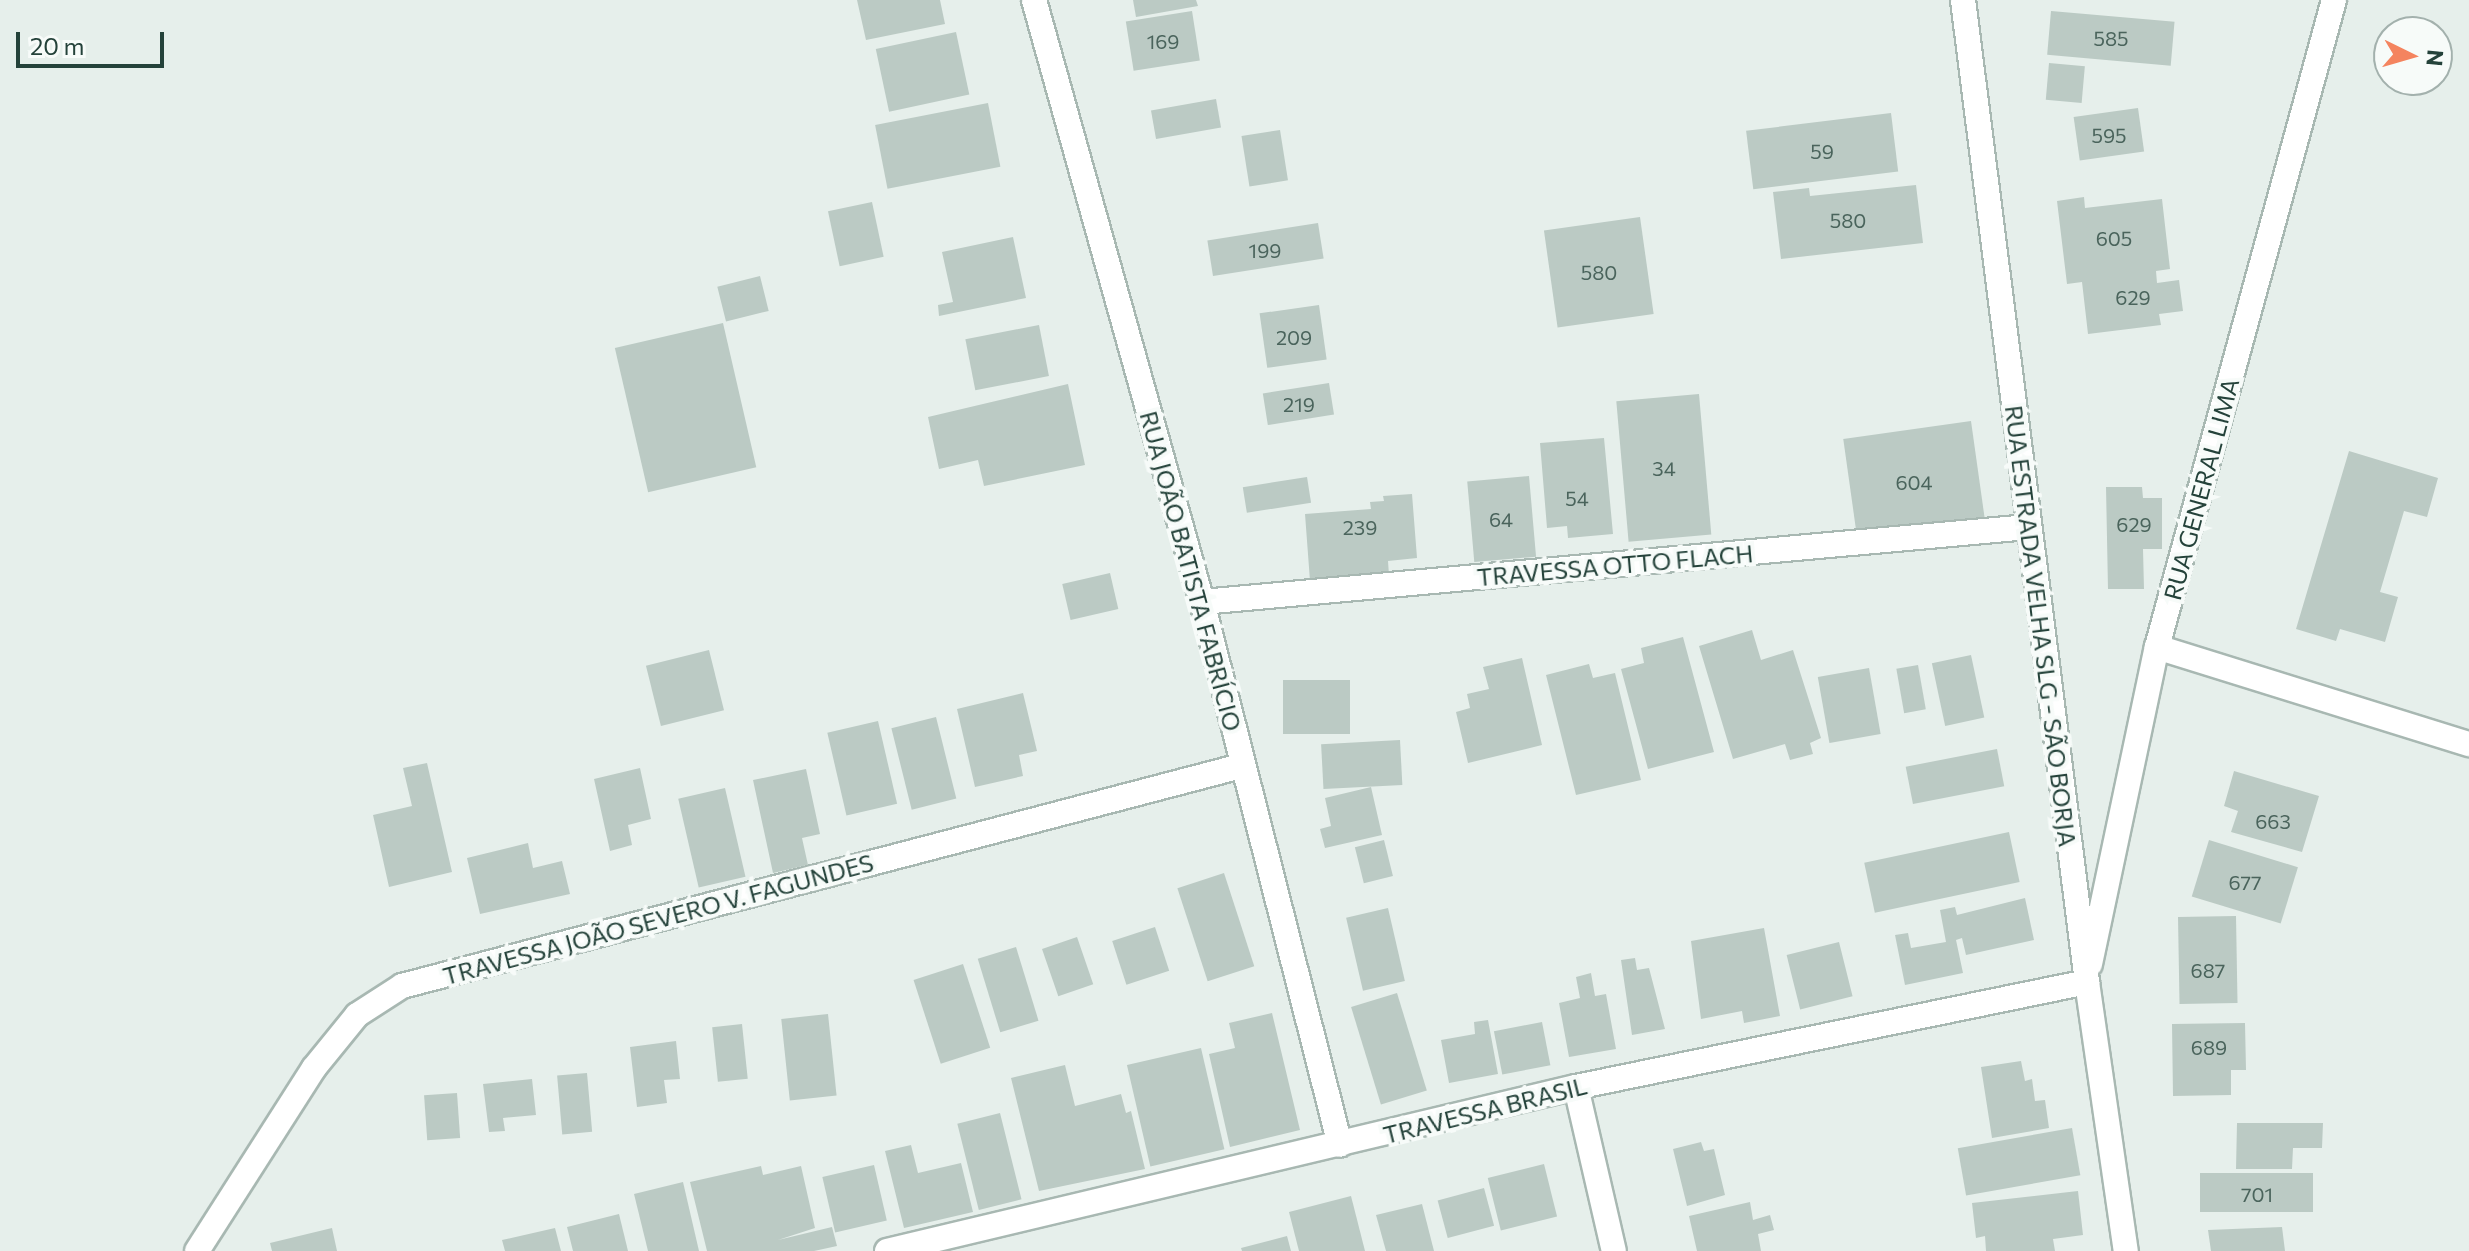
<!DOCTYPE html>
<html>
<head>
<meta charset="utf-8">
<style>
	body { margin:0 }
	#map { position:relative; width:2469px; height:1251px; overflow:hidden; background:#e6efeb; font-family:Commissioner,sans-serif }
	div>[style] { position:absolute }
	.building>* { inset:0; background:#bbcac4; transform-origin:0 0 }
	.roads { filter:drop-shadow(2px 0 #a8b8b2) drop-shadow(-2px 0 #a8b8b2) drop-shadow(0 2px #a8b8b2) drop-shadow(0 -2px #a8b8b2) }
	.street>* { height:24px; margin:-12px; padding:0 12px; transform-origin:12px; border-radius:12px; background:#fff }
	span { translate:-50% -50%; white-space:nowrap; text-align:center; line-height:1.15; -webkit-text-stroke:8px #f7fbf9; paint-order:stroke }
	.number-label { font-size:20px; color:#4a645c }
	.number-label span { -webkit-text-stroke-width:0 }
	.street-label { font-size:24px; color:#24423a }
	.north { position:absolute; left:2373px; top:16px; width:80px; height:80px; box-sizing:border-box; background:#f7fbf9; border:2px solid #a3b1ad; border-radius:50%; rotate:95deg; font-size:22px; font-weight:700; line-height:32px; text-align:center; color:#24423a }
	.north::after { content:''; display:block; margin:auto; width:28px; height:36px; background:#f4845f; clip-path:polygon(50% 0,100% 100%,50% 72%,0 100%) }
	.scale { position:absolute; left:16px; top:32px; width:148px; height:36px; box-sizing:border-box; border:4px solid #24423a; border-top:0; padding-left:10px; font-size:24px; line-height:28px; white-space:nowrap; color:#24423a; -webkit-text-stroke:6px #f7fbf9; paint-order:stroke }
</style>
</head>
<body>
<div id="map">
	<div class="building">
		<div style="clip-path:polygon(857px 0,940px 0,945px 24px,866px 40px)"></div>
		<div style="clip-path:polygon(1133px 0,1196px 0,1198px 6px,1136px 17px)"></div>
		<div style="left:1192px;top:11px;width:50px;height:67px;rotate:81deg"></div>
		<div style="left:2051px;top:11px;width:124px;height:44px;rotate:5deg"></div>
		<div style="left:956px;top:32px;width:64px;height:82px;rotate:78deg"></div>
		<div style="left:2049px;top:63px;width:36px;height:37px;rotate:5deg"></div>
		<div style="left:1216px;top:99px;width:29px;height:66px;rotate:80deg"></div>
		<div style="left:988px;top:103px;width:65px;height:115px;rotate:79deg"></div>
		<div style="left:2138px;top:108px;width:44px;height:65px;rotate:82deg"></div>
		<div style="left:1891px;top:113px;width:59px;height:146px;rotate:83deg"></div>
		<div style="left:1280px;top:130px;width:51px;height:39px;rotate:81deg"></div>
		<div style="clip-path:polygon(1916px 185px,1923px 243px,1781px 259px,1773px 192px,1809px 188px,1810px 196px)"></div>
		<div style="clip-path:polygon(2084px 197px,2085px 208px,2162px 199px,2170px 269px,2156px 271px,2157px 283px,2179px 280px,2183px 311px,2159px 314px,2161px 325px,2088px 334px,2082px 282px,2067px 284px,2057px 201px)"></div>
		<div style="left:872px;top:202px;width:56px;height:45px;rotate:78deg"></div>
		<div style="left:1640px;top:217px;width:98px;height:97px;rotate:82deg"></div>
		<div style="left:1318px;top:223px;width:36px;height:112px;rotate:81deg"></div>
		<div style="clip-path:polygon(1013px 237px,1026px 298px,939px 316px,938px 305px,953px 302px,942px 252px)"></div>
		<div style="left:760px;top:276px;width:36px;height:44px;rotate:76deg"></div>
		<div style="left:1319px;top:305px;width:55px;height:60px;rotate:82deg"></div>
		<div style="left:723px;top:323px;width:148px;height:111px;rotate:77deg"></div>
		<div style="left:1039px;top:325px;width:52px;height:75px;rotate:79deg"></div>
		<div style="left:1329px;top:383px;width:32px;height:67px;rotate:81deg"></div>
		<div style="clip-path:polygon(1068px 384px,1085px 465px,984px 486px,978px 460px,939px 469px,928px 417px)"></div>
		<div style="left:1699px;top:394px;width:141px;height:83px;rotate:85deg"></div>
		<div style="left:1971px;top:421px;width:104px;height:129px;rotate:82deg"></div>
		<div style="clip-path:polygon(1604px 438px,1613px 534px,1568px 538px,1567px 526px,1547px 528px,1540px 443px)"></div>
		<div style="clip-path:polygon(2349px 451px,2438px 478px,2427px 517px,2404px 511px,2380px 592px,2398px 597px,2385px 642px,2340px 629px,2336px 641px,2296px 629px)"></div>
		<div style="left:1529px;top:476px;width:81px;height:62px;rotate:85deg"></div>
		<div style="left:1307px;top:477px;width:26px;height:65px;rotate:81deg"></div>
		<div style="clip-path:polygon(2106px 487px,2142px 487px,2143px 498px,2162px 498px,2162px 549px,2143px 549px,2144px 589px,2108px 589px)"></div>
		<div style="clip-path:polygon(1412px 494px,1417px 558px,1388px 561px,1389px 575px,1310px 581px,1305px 514px,1371px 509px,1370px 502px,1384px 501px,1383px 496px)"></div>
		<div style="left:1110px;top:573px;width:37px;height:49px;rotate:77deg"></div>
		<div style="clip-path:polygon(1752px 630px,1761px 660px,1793px 650px,1821px 738px,1810px 743px,1813px 754px,1790px 760px,1785px 744px,1733px 759px,1699px 646px)"></div>
		<div style="clip-path:polygon(1683px 637px,1714px 752px,1648px 769px,1621px 669px,1644px 663px,1641px 648px)"></div>
		<div style="left:709px;top:650px;width:62px;height:65px;rotate:76deg"></div>
		<div style="left:1971px;top:655px;width:64px;height:40px;rotate:78deg"></div>
		<div style="clip-path:polygon(1522px 658px,1542px 745px,1468px 763px,1456px 712px,1470px 708px,1467px 694px,1489px 689px,1483px 667px)"></div>
		<div style="clip-path:polygon(1589px 664px,1593px 678px,1615px 673px,1641px 780px,1576px 795px,1546px 675px)"></div>
		<div style="left:1918px;top:665px;width:45px;height:22px;rotate:80deg"></div>
		<div style="left:1869px;top:668px;width:67px;height:52px;rotate:80deg"></div>
		<div style="left:1283px;top:680px;width:67px;height:54px"></div>
		<div style="clip-path:polygon(1023px 693px,1037px 751px,1019px 755px,1023px 776px,975px 787px,957px 709px)"></div>
		<div style="left:936px;top:717px;width:84px;height:46px;rotate:76deg"></div>
		<div style="left:878px;top:721px;width:85px;height:52px;rotate:77deg"></div>
		<div style="left:1400px;top:740px;width:45px;height:79px;rotate:87deg"></div>
		<div style="left:1997px;top:749px;width:38px;height:93px;rotate:79deg"></div>
		<div style="clip-path:polygon(427px 763px,452px 872px,389px 887px,373px 815px,412px 806px,403px 768px)"></div>
		<div style="clip-path:polygon(640px 768px,651px 819px,628px 825px,632px 845px,610px 851px,594px 779px)"></div>
		<div style="clip-path:polygon(806px 769px,820px 834px,802px 838px,808px 865px,773px 873px,753px 780px)"></div>
		<div style="clip-path:polygon(2234px 771px,2319px 796px,2302px 852px,2231px 832px,2238px 811px,2224px 806px)"></div>
		<div style="clip-path:polygon(1371px 787px,1382px 835px,1325px 848px,1320px 829px,1331px 826px,1325px 798px)"></div>
		<div style="left:725px;top:788px;width:91px;height:48px;rotate:77deg"></div>
		<div style="left:2009px;top:832px;width:51px;height:148px;rotate:78deg"></div>
		<div style="left:1384px;top:840px;width:37px;height:30px;rotate:76deg"></div>
		<div style="left:2209px;top:840px;width:93px;height:59px;rotate:17deg"></div>
		<div style="clip-path:polygon(528px 843px,533px 868px,562px 861px,570px 894px,480px 914px,467px 858px)"></div>
		<div style="left:1224px;top:873px;width:98px;height:49px;rotate:72deg"></div>
		<div style="clip-path:polygon(2025px 898px,2034px 940px,1966px 955px,1962px 938px,1956px 940px,1963px 973px,1905px 985px,1895px 935px,1908px 933px,1911px 948px,1946px 942px,1940px 910px,1955px 907px,1957px 915px)"></div>
		<div style="left:1388px;top:908px;width:75px;height:43px;rotate:77deg"></div>
		<div style="left:2236px;top:916px;width:87px;height:58px;rotate:89deg"></div>
		<div style="left:1155px;top:927px;width:46px;height:45px;rotate:72deg"></div>
		<div style="clip-path:polygon(1764px 928px,1780px 1016px,1744px 1023px,1742px 1011px,1701px 1019px,1691px 941px)"></div>
		<div style="left:1077px;top:937px;width:50px;height:37px;rotate:71deg"></div>
		<div style="left:1839px;top:942px;width:56px;height:54px;rotate:76deg"></div>
		<div style="left:1016px;top:947px;width:77px;height:40px;rotate:73deg"></div>
		<div style="clip-path:polygon(1635px 958px,1637px 970px,1649px 968px,1665px 1029px,1632px 1035px,1621px 960px)"></div>
		<div style="left:963px;top:964px;width:88px;height:52px;rotate:72deg"></div>
		<div style="clip-path:polygon(1591px 973px,1595px 996px,1606px 994px,1616px 1049px,1569px 1057px,1559px 1003px,1580px 998px,1576px 977px)"></div>
		<div style="left:1397px;top:993px;width:102px;height:48px;rotate:73deg"></div>
		<div style="clip-path:polygon(1272px 1013px,1300px 1130px,1230px 1147px,1209px 1054px,1235px 1048px,1229px 1023px)"></div>
		<div style="left:828px;top:1014px;width:82px;height:47px;rotate:84deg"></div>
		<div style="clip-path:polygon(1488px 1020px,1498px 1074px,1449px 1083px,1441px 1040px,1475px 1034px,1474px 1022px)"></div>
		<div style="left:1542px;top:1022px;width:44px;height:49px;rotate:79deg"></div>
		<div style="clip-path:polygon(2245px 1023px,2246px 1070px,2231px 1070px,2231px 1095px,2173px 1096px,2172px 1024px)"></div>
		<div style="left:742px;top:1024px;width:55px;height:30px;rotate:84deg"></div>
		<div style="clip-path:polygon(676px 1041px,680px 1079px,664px 1080px,667px 1103px,637px 1107px,630px 1047px)"></div>
		<div style="left:1201px;top:1048px;width:104px;height:76px;rotate:77deg"></div>
		<div style="clip-path:polygon(2021px 1061px,2025px 1081px,2032px 1079px,2035px 1101px,2045px 1100px,2049px 1128px,1992px 1138px,1981px 1067px)"></div>
		<div style="clip-path:polygon(1065px 1065px,1075px 1106px,1121px 1094px,1126px 1113px,1131px 1111px,1145px 1169px,1039px 1191px,1011px 1078px)"></div>
		<div style="left:587px;top:1073px;width:59px;height:30px;rotate:85deg"></div>
		<div style="clip-path:polygon(532px 1079px,536px 1115px,503px 1118px,505px 1131px,489px 1132px,483px 1084px)"></div>
		<div style="left:457px;top:1093px;width:45px;height:33px;rotate:86deg"></div>
		<div style="left:1000px;top:1113px;width:89px;height:44px;rotate:76deg"></div>
		<div style="clip-path:polygon(2237px 1123px,2323px 1123px,2322px 1148px,2293px 1148px,2292px 1169px,2236px 1169px)"></div>
		<div style="left:2072px;top:1128px;width:48px;height:116px;rotate:80deg"></div>
		<div style="clip-path:polygon(1701px 1142px,1704px 1151px,1714px 1149px,1725px 1195px,1687px 1206px,1673px 1149px)"></div>
		<div style="clip-path:polygon(911px 1145px,918px 1173px,961px 1163px,973px 1212px,904px 1228px,885px 1151px)"></div>
		<div style="left:1544px;top:1164px;width:54px;height:58px;rotate:76deg"></div>
		<div style="left:874px;top:1165px;width:57px;height:53px;rotate:77deg"></div>
		<div style="clip-path:polygon(761px 1166px,763px 1175px,801px 1166px,815px 1228px,778px 1240px,832px 1227px,837px 1246px,814px 1251px,707px 1251px,690px 1182px)"></div>
		<div style="left:2313px;top:1173px;width:39px;height:113px;rotate:90deg"></div>
		<div style="clip-path:polygon(683px 1182px,699px 1251px,648px 1251px,634px 1194px)"></div>
		<div style="left:1484px;top:1188px;width:39px;height:48px;rotate:75deg"></div>
		<div style="clip-path:polygon(2078px 1191px,2083px 1235px,2053px 1239px,2055px 1251px,1986px 1251px,1985px 1236px,1976px 1238px,1972px 1203px)"></div>
		<div style="clip-path:polygon(1351px 1196px,1365px 1251px,1299px 1251px,1289px 1212px)"></div>
		<div style="clip-path:polygon(1750px 1202px,1753px 1220px,1770px 1215px,1774px 1230px,1758px 1234px,1761px 1251px,1697px 1251px,1689px 1216px)"></div>
		<div style="clip-path:polygon(1422px 1204px,1434px 1251px,1386px 1251px,1376px 1215px)"></div>
		<div style="clip-path:polygon(619px 1214px,628px 1251px,573px 1251px,567px 1227px)"></div>
		<div style="clip-path:polygon(2282px 1227px,2285px 1251px,2211px 1251px,2208px 1230px)"></div>
		<div style="clip-path:polygon(332px 1228px,337px 1251px,272px 1251px,270px 1243px)"></div>
		<div style="clip-path:polygon(555px 1228px,561px 1251px,505px 1251px,502px 1240px)"></div>
		<div style="clip-path:polygon(1287px 1236px,1291px 1251px,1242px 1251px,1241px 1248px)"></div>
	</div>
	<div class="roads">
		<div class="street">
			<div style="left:1034px;top:0;width:625px;rotate:74.41deg"></div>
			<div style="left:1202px;top:602px;width:560px;rotate:75.74deg"></div>
			<div style="left:1963px;top:0;width:990px;rotate:82.8deg"></div>
			<div style="left:2087px;top:982px;width:272px;rotate:81.8deg"></div>
			<div style="left:1202px;top:602px;width:829px;rotate:-5.19deg"></div>
			<div style="left:2157px;top:647px;width:327px;rotate:17.3deg"></div>
			<div style="left:2090px;top:964px;width:324px;rotate:-78.1deg"></div>
			<div style="left:2157px;top:647px;width:671px;rotate:-74.7deg"></div>
			<div style="left:1576px;top:1087px;width:168px;rotate:77deg"></div>
			<div style="left:197px;top:1251px;width:217px;rotate:-57.4deg"></div>
			<div style="left:314px;top:1068px;width:68px;rotate:-50.9deg"></div>
			<div style="left:357px;top:1015px;width:54px;rotate:-32.8deg"></div>
			<div style="left:402px;top:986px;width:867px;rotate:-14.69deg"></div>
			<div style="left:887px;top:1251px;width:708px;rotate:-13.39deg"></div>
			<div style="left:1576px;top:1087px;width:522px;rotate:-11.61deg"></div>
		</div>
	</div>
	<div class="number-label">
		<span style="left:2111px;top:38px">585</span>
		<span style="left:1163px;top:41px">169</span>
		<span style="left:2109px;top:135px">595</span>
		<span style="left:1822px;top:151px">59</span>
		<span style="left:1848px;top:220px">580</span>
		<span style="left:2114px;top:238px">605</span>
		<span style="left:1265px;top:250px">199</span>
		<span style="left:1599px;top:272px">580</span>
		<span style="left:2133px;top:297px">629</span>
		<span style="left:1294px;top:337px">209</span>
		<span style="left:1299px;top:404px">219</span>
		<span style="left:1664px;top:468px">34</span>
		<span style="left:1914px;top:482px">604</span>
		<span style="left:1577px;top:498px">54</span>
		<span style="left:1501px;top:519px">64</span>
		<span style="left:2134px;top:524px">629</span>
		<span style="left:1360px;top:527px">239</span>
		<span style="left:2273px;top:821px">663</span>
		<span style="left:2245px;top:882px">677</span>
		<span style="left:2208px;top:970px">687</span>
		<span style="left:2209px;top:1047px">689</span>
		<span style="left:2257px;top:1194px">701</span>
	</div>
	<div class="street-label">
		<span style="left:2201px;top:489px;rotate:-75deg">RUA GENERAL LIMA</span>
		<span style="left:1615px;top:565px;rotate:-5deg">TRAVESSA OTTO FLACH</span>
		<span style="left:1191px;top:571px;rotate:75deg">RUA JOÃO BATISTA FABRÍCIO</span>
		<span style="left:2041px;top:626px;rotate:83deg">RUA ESTRADA VELHA SLG - SÃO BORJA</span>
		<span style="left:658px;top:919px;rotate:-15deg">TRAVESSA JOÃO SEVERO V. FAGUNDES</span>
		<span style="left:1485px;top:1110px;rotate:-14deg">TRAVESSA BRASIL</span>
	</div>
	<div class="north">N</div>
	<div class="scale">20 m</div>
</div>
</body>
</html>
